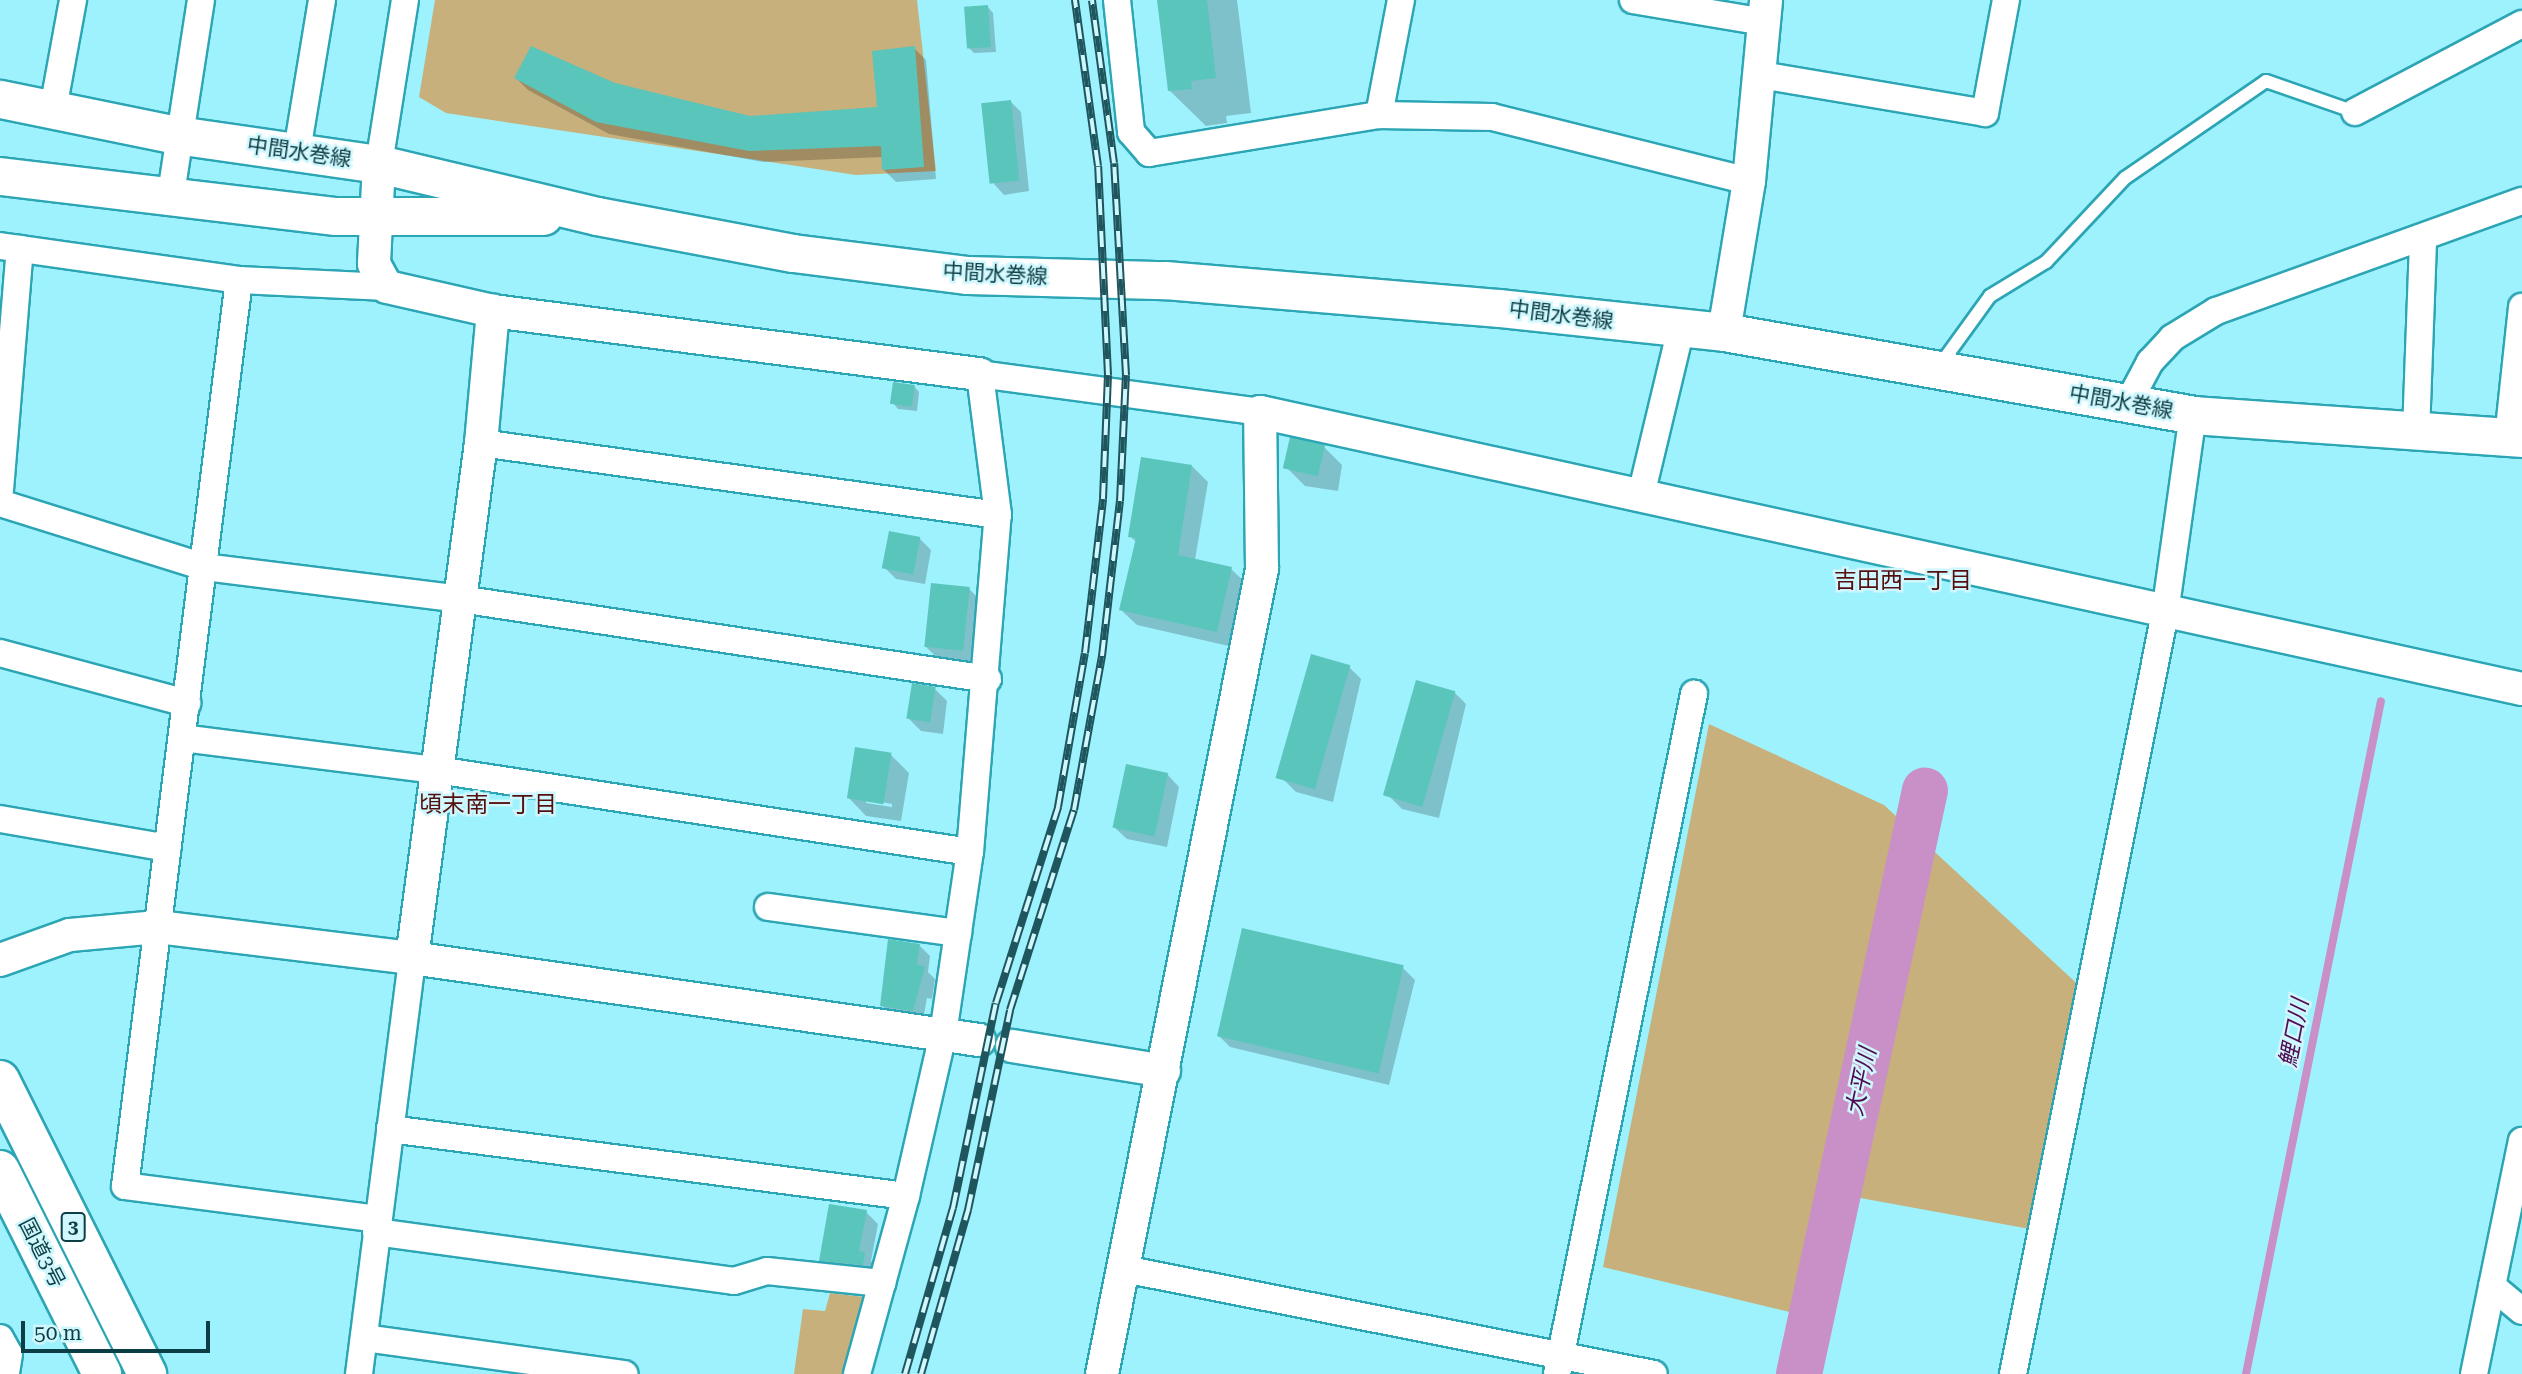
<!DOCTYPE html>
<html>
<head>
<meta charset="utf-8">
<style>
	body { margin:0 }
	#map { position:relative; width:2522px; height:1374px; overflow:hidden; background:#9ef2fe; font-family:"Roboto Serif","Noto Sans JP",serif }
	div>[style] { position:absolute }
	.green>* { inset:0; background:#c7b07b }
	.shadow>* { inset:0; background:#0003 }
	.stream>* { height:8px; margin:-4px; padding:0 4px; transform-origin:4px; border-radius:4px; background:#c890c7 }
	.river>* { height:46px; margin:-23px; padding:0 23px; transform-origin:23px; border-radius:23px; background:#c890c7 }
	.building>* { inset:0; background:#5ac5bb; transform-origin:0 0 }
	.roads { filter:drop-shadow(2px 0 #2ca5b4) drop-shadow(-2px 0 #2ca5b4) drop-shadow(0 2px #2ca5b4) drop-shadow(0 -2px #2ca5b4) }
	.service>* { height:12px; margin:-6px; padding:0 6px; transform-origin:6px; border-radius:6px; background:#fff }
	.minor>* { height:26px; margin:-13px; padding:0 13px; transform-origin:13px; border-radius:13px; background:#fff }
	.tertiary>* { height:32px; margin:-16px; padding:0 16px; transform-origin:16px; border-radius:16px; background:#fff }
	.secondary>* { height:37px; margin:-18.5px; padding:0 18.5px; transform-origin:18.5px; border-radius:18.5px; background:#fff }
	.trunk>* { height:38px; margin:-19px; padding:0 19px; transform-origin:19px; border-radius:19px; background:#fff }
	.rail>* { height:8px; margin-top:-4px; transform-origin:0; background:repeating-linear-gradient(90deg,#d0f7fd 0 16px,#1f555d 0 32px); box-sizing:border-box; border-block:2px solid #1f555d }
	span { translate:-50% -50%; white-space:nowrap; text-align:center; line-height:1.15; -webkit-text-stroke:5px #d0f7fd; paint-order:stroke }
	.shield-label span { padding:2px 5px; background:#d0f7fd; border:2px solid; border-radius:5px; -webkit-text-stroke-width:0 }
	.shield-label { font-size:19px; color:#0c3e45; font-weight:700 }
	.street-label { font-size:21px; color:#0c3e45 }
	.neighbourhood-label { font-size:23px; color:#54100e }
	.water-label { font-size:23px; color:#500b52; font-style:italic }
	.scale { position:absolute; left:21px; top:1321px; width:189px; height:32px; box-sizing:border-box; border:4px solid #0c3e45; border-top:0; padding-left:9px; font-size:21px; line-height:24px; white-space:nowrap; color:#0c3e45; -webkit-text-stroke:5px #d0f7fd; paint-order:stroke }
</style>
</head>
<body>
<div id="map">
	<div class="green">
		<div style="clip-path:polygon(435px 0,917px 0,936px 171px,856px 175px,446px 113px,419px 97px)"></div>
		<div style="clip-path:polygon(1709px 724px,1884px 805px,2086px 992px,2036px 1230px,1822px 1191px,1794px 1313px,1603px 1267px)"></div>
		<div style="clip-path:polygon(830px 1293px,864px 1297px,845px 1374px,794px 1374px,803px 1309px,825px 1311px)"></div>
	</div>
	<div class="shadow">
		<div style="clip-path:polygon(1159px 0,1237px 0,1251px 113px,1226px 116px,1227px 123px,1206px 126px,1170px 91px)"></div>
		<div style="clip-path:polygon(988px 7px,993px 13px,996px 52px,974px 53px,969px 48px)"></div>
		<div style="clip-path:polygon(914px 48px,926px 60px,936px 179px,896px 182px,884px 170px,883px 157px,763px 162px,609px 134px,528px 90px,516px 78px,614px 85px,750px 118px,878px 108px)"></div>
		<div style="clip-path:polygon(1011px 102px,1021px 112px,1029px 191px,1004px 195px,994px 184px)"></div>
		<div style="clip-path:polygon(914px 386px,919px 392px,917px 411px,898px 409px,893px 403px)"></div>
		<div style="clip-path:polygon(1324px 447px,1342px 465px,1338px 491px,1305px 486px,1287px 468px)"></div>
		<div style="clip-path:polygon(1192px 466px,1208px 482px,1195px 560px,1231px 569px,1247px 584px,1233px 647px,1137px 625px,1121px 610px,1137px 543px,1130px 536px)"></div>
		<div style="clip-path:polygon(919px 538px,931px 550px,925px 584px,896px 579px,884px 567px)"></div>
		<div style="clip-path:polygon(969px 589px,988px 607px,981px 669px,945px 665px,926px 647px)"></div>
		<div style="clip-path:polygon(1349px 667px,1361px 679px,1333px 802px,1296px 792px,1284px 780px)"></div>
		<div style="clip-path:polygon(935px 689px,947px 701px,943px 734px,921px 731px,909px 719px)"></div>
		<div style="clip-path:polygon(1454px 692px,1466px 704px,1439px 818px,1402px 809px,1390px 797px)"></div>
		<div style="clip-path:polygon(evenodd,891px 755px,909px 773px,901px 821px,866px 816px,848px 797px,891px 755px,866px 799px,892px 804px,892px 807px,866px 803px,866px 799px)"></div>
		<div style="clip-path:polygon(1167px 774px,1179px 787px,1167px 847px,1127px 839px,1114px 827px)"></div>
		<div style="clip-path:polygon(919px 945px,930px 956px,928px 972px,935px 979px,932px 999px,927px 998px,923px 1020px,892px 1016px,881px 1005px)"></div>
		<div style="clip-path:polygon(1403px 968px,1415px 980px,1389px 1085px,1230px 1047px,1218px 1035px)"></div>
		<div style="clip-path:polygon(866px 1212px,878px 1224px,871px 1261px,876px 1266px,874px 1276px,833px 1272px,821px 1260px)"></div>
	</div>
	<div class="stream">
		<div style="left:2246px;top:1374px;width:686px;rotate:-78.66deg"></div>
	</div>
	<div class="river">
		<div style="left:1799px;top:1374px;width:597px;rotate:-77.82deg"></div>
	</div>
	<div class="building">
		<div style="clip-path:polygon(1157px 0,1207px 0,1216px 78px,1191px 81px,1192px 89px,1168px 91px)"></div>
		<div style="left:988px;top:5px;width:42px;height:24px;rotate:86deg"></div>
		<div style="clip-path:polygon(531px 46px,615px 83px,750px 116px,877px 107px,872px 51px,915px 46px,924px 167px,882px 170px,881px 146px,749px 151px,596px 122px,514px 78px)"></div>
		<div style="left:1011px;top:100px;width:81px;height:30px;rotate:84deg"></div>
		<div style="left:893px;top:382px;width:22px;height:22px;rotate:8deg"></div>
		<div style="left:1290px;top:437px;width:36px;height:32px;rotate:13deg"></div>
		<div style="clip-path:polygon(1141px 457px,1192px 465px,1178px 555px,1232px 567px,1217px 632px,1119px 610px,1136px 538px,1128px 537px)"></div>
		<div style="left:889px;top:531px;width:32px;height:38px;rotate:11deg"></div>
		<div style="left:931px;top:583px;width:39px;height:64px;rotate:6deg"></div>
		<div style="left:1311px;top:654px;width:41px;height:129px;rotate:16deg"></div>
		<div style="left:1416px;top:680px;width:41px;height:120px;rotate:16deg"></div>
		<div style="left:912px;top:683px;width:24px;height:36px;rotate:9deg"></div>
		<div style="left:855px;top:747px;width:37px;height:52px;rotate:9deg"></div>
		<div style="left:1126px;top:764px;width:43px;height:65px;rotate:12deg"></div>
		<div style="left:1242px;top:928px;width:166px;height:111px;rotate:13deg"></div>
		<div style="clip-path:polygon(888px 939px,920px 944px,917px 964px,925px 967px,913px 1011px,880px 1006px)"></div>
		<div style="clip-path:polygon(829px 1204px,867px 1210px,859px 1251px,865px 1252px,863px 1265px,819px 1261px)"></div>
	</div>
	<div class="roads">
		<div class="service">
			<div style="left:1940px;top:365px;width:85px;rotate:-54.1deg"></div>
			<div style="left:1990px;top:296px;width:66px;rotate:-31.3deg"></div>
			<div style="left:2046px;top:262px;width:115px;rotate:-46.8deg"></div>
			<div style="left:2125px;top:178px;width:171px;rotate:-34.5deg"></div>
			<div style="left:2266px;top:81px;width:94px;rotate:19.2deg"></div>
		</div>
		<div class="minor">
			<div style="left:1117px;top:0;width:133px;rotate:83.9deg"></div>
			<div style="left:1131px;top:132px;width:28px;rotate:49deg"></div>
			<div style="left:1149px;top:153px;width:233px;rotate:-9.4deg"></div>
			<div style="left:1379px;top:115px;width:113px;rotate:1deg"></div>
			<div style="left:1492px;top:117px;width:265px;rotate:14deg"></div>
			<div style="left:1633px;top:0;width:133px;rotate:9.5deg"></div>
			<div style="left:1761px;top:75px;width:227px;rotate:9.6deg"></div>
			<div style="left:1985px;top:113px;width:115px;rotate:-79.5deg"></div>
			<div style="left:53px;top:109px;width:111px;rotate:-79.6deg"></div>
			<div style="left:2355px;top:112px;width:189px;rotate:-27.8deg"></div>
			<div style="left:1379px;top:115px;width:117px;rotate:-79.2deg"></div>
			<div style="left:297px;top:151px;width:153px;rotate:-80.6deg"></div>
			<div style="left:379px;top:164px;width:166px;rotate:-81deg"></div>
			<div style="left:170px;top:200px;width:202px;rotate:-81.2deg"></div>
			<div style="left:0;top:246px;width:241px;rotate:8.1deg"></div>
			<div style="left:239px;top:280px;width:148px;rotate:2.7deg"></div>
			<div style="left:239px;top:280px;width:913px;rotate:97.17deg"></div>
			<div style="left:125px;top:1186px;width:255px;rotate:7.4deg"></div>
			<div style="left:2127px;top:405px;width:49px;rotate:-61.9deg"></div>
			<div style="left:2150px;top:362px;width:33px;rotate:-47deg"></div>
			<div style="left:2172px;top:338px;width:52px;rotate:-31.5deg"></div>
			<div style="left:2216px;top:311px;width:325px;rotate:-19.8deg"></div>
			<div style="left:2416px;top:433px;width:193px;rotate:-87.9deg"></div>
			<div style="left:2508px;top:438px;width:132px;rotate:-83.9deg"></div>
			<div style="left:481px;top:443px;width:522px;rotate:7.93deg"></div>
			<div style="left:0;top:490px;width:242px;rotate:-85.3deg"></div>
			<div style="left:1641px;top:495px;width:171px;rotate:-76.5deg"></div>
			<div style="left:0;top:503px;width:214px;rotate:17.4deg"></div>
			<div style="left:204px;top:567px;width:258px;rotate:7.1deg"></div>
			<div style="left:460px;top:599px;width:534px;rotate:8.62deg"></div>
			<div style="left:0;top:653px;width:194px;rotate:15deg"></div>
			<div style="left:182px;top:738px;width:257px;rotate:7.2deg"></div>
			<div style="left:437px;top:770px;width:539px;rotate:8.75deg"></div>
			<div style="left:0;top:819px;width:170px;rotate:9.8deg"></div>
			<div style="left:768px;top:907px;width:192px;rotate:7.8deg"></div>
			<div style="left:390px;top:1129px;width:520px;rotate:7.4deg"></div>
			<div style="left:376px;top:1232px;width:361px;rotate:7.8deg"></div>
			<div style="left:734px;top:1281px;width:34px;rotate:-17deg"></div>
			<div style="left:767px;top:1271px;width:116px;rotate:6deg"></div>
			<div style="left:1124px;top:1269px;width:540px;rotate:11.21deg"></div>
			<div style="left:2492px;top:1286px;width:39px;rotate:40deg"></div>
			<div style="left:0;top:1338px;width:18px;rotate:61deg"></div>
			<div style="left:9px;top:1354px;width:20px;rotate:99deg"></div>
			<div style="left:364px;top:1338px;width:263px;rotate:7.9deg"></div>
			<div style="left:359px;top:1374px;width:419px;rotate:-82.7deg"></div>
			<div style="left:857px;top:1374px;width:185px;rotate:-74.6deg"></div>
			<div style="left:906px;top:1196px;width:166px;rotate:-77.1deg"></div>
			<div style="left:943px;top:1034px;width:184px;rotate:-81.6deg"></div>
			<div style="left:970px;top:852px;width:338px;rotate:-85.3deg"></div>
			<div style="left:998px;top:515px;width:142px;rotate:-97.3deg"></div>
			<div style="left:980px;top:374px;width:283px;rotate:7.7deg"></div>
			<div style="left:1557px;top:1374px;width:694px;rotate:-78.61deg"></div>
			<div style="left:2013px;top:1374px;width:776px;rotate:-78.7deg"></div>
			<div style="left:2165px;top:613px;width:200px;rotate:-82deg"></div>
			<div style="left:2474px;top:1374px;width:238px;rotate:-78.4deg"></div>
		</div>
		<div class="tertiary">
			<div style="left:379px;top:164px;width:100px;rotate:92.9deg"></div>
			<div style="left:374px;top:264px;width:26px;rotate:61deg"></div>
			<div style="left:387px;top:287px;width:109px;rotate:12.8deg"></div>
			<div style="left:493px;top:311px;width:491px;rotate:7.4deg"></div>
			<div style="left:1724px;top:332px;width:153px;rotate:-80.6deg"></div>
			<div style="left:1749px;top:181px;width:182px;rotate:-84.6deg"></div>
			<div style="left:412px;top:958px;width:520px;rotate:-82.37deg"></div>
			<div style="left:481px;top:443px;width:133px;rotate:-84.8deg"></div>
			<div style="left:0;top:960px;width:74px;rotate:-19.7deg"></div>
			<div style="left:70px;top:935px;width:88px;rotate:-5.2deg"></div>
			<div style="left:158px;top:927px;width:256px;rotate:7deg"></div>
			<div style="left:412px;top:958px;width:573px;rotate:8.23deg"></div>
			<div style="left:1012px;top:1046px;width:154px;rotate:9.3deg"></div>
			<div style="left:1102px;top:1374px;width:821px;rotate:-78.76deg"></div>
			<div style="left:1262px;top:569px;width:157px;rotate:-90.7deg"></div>
			<div style="left:1260px;top:412px;width:1292px;rotate:12.38deg"></div>
		</div>
		<div class="secondary">
			<div style="left:0;top:99px;width:181px;rotate:11.5deg"></div>
			<div style="left:177px;top:135px;width:204px;rotate:8.2deg"></div>
			<div style="left:379px;top:164px;width:224px;rotate:13.4deg"></div>
			<div style="left:597px;top:216px;width:199px;rotate:10.7deg"></div>
			<div style="left:793px;top:253px;width:176px;rotate:7.2deg"></div>
			<div style="left:968px;top:275px;width:197px;rotate:1.5deg"></div>
			<div style="left:1165px;top:280px;width:336px;rotate:4.8deg"></div>
			<div style="left:1500px;top:308px;width:225px;rotate:6.1deg"></div>
			<div style="left:1724px;top:332px;width:476px;rotate:10deg"></div>
			<div style="left:2193px;top:415px;width:330px;rotate:4deg"></div>
			<div style="left:0;top:176px;width:338px;rotate:6.8deg"></div>
			<div style="left:336px;top:216px;width:207px"></div>
		</div>
		<div class="trunk">
			<div style="left:0;top:1080px;width:329px;rotate:63.4deg"></div>
			<div style="left:0;top:1170px;width:228px;rotate:63.4deg"></div>
		</div>
	</div>
	<div class="rail">
		<div style="left:905px;top:1374px;width:173px;rotate:-73.9deg"></div>
		<div style="left:953px;top:1208px;width:209px;rotate:-78.2deg"></div>
		<div style="left:996px;top:1003px;width:206px;rotate:-72.4deg"></div>
		<div style="left:1058px;top:807px;width:156px;rotate:-80.1deg"></div>
		<div style="left:1085px;top:653px;width:155px;rotate:-83.3deg"></div>
		<div style="left:1103px;top:499px;width:124px;rotate:-87.7deg"></div>
		<div style="left:1108px;top:375px;width:209px;rotate:-92.7deg"></div>
		<div style="left:1098px;top:166px;width:168px;rotate:-97.9deg"></div>
		<div style="left:921px;top:1374px;width:171px;rotate:-74deg"></div>
		<div style="left:968px;top:1210px;width:204px;rotate:-78.1deg"></div>
		<div style="left:1010px;top:1010px;width:210px;rotate:-72.3deg"></div>
		<div style="left:1074px;top:810px;width:157px;rotate:-79.7deg"></div>
		<div style="left:1102px;top:656px;width:156px;rotate:-83.4deg"></div>
		<div style="left:1120px;top:501px;width:126px;rotate:-87.3deg"></div>
		<div style="left:1126px;top:375px;width:212px;rotate:-93.2deg"></div>
		<div style="left:1114px;top:163px;width:164px;rotate:-97.7deg"></div>
	</div>
	<div class="shield-label">
		<span style="left:73px;top:1227px">3</span>
	</div>
	<div class="street-label">
		<span style="left:299px;top:152px;rotate:8deg">中間水巻線</span>
		<span style="left:995px;top:274px;rotate:3deg">中間水巻線</span>
		<span style="left:1561px;top:315px;rotate:7deg">中間水巻線</span>
		<span style="left:2121px;top:402px;rotate:10deg">中間水巻線</span>
		<span style="left:42px;top:1253px;rotate:63deg">国道3号</span>
	</div>
	<div class="neighbourhood-label">
		<span style="left:1903px;top:581px">吉田西一丁目</span>
		<span style="left:488px;top:805px">頃末南一丁目</span>
	</div>
	<div class="water-label">
		<span style="left:2295px;top:1033px;rotate:-79deg">鯉口川</span>
		<span style="left:1862px;top:1082px;rotate:-78deg">大平川</span>
	</div>
	<div class="scale">50 m</div>
</div>
</body>
</html>
